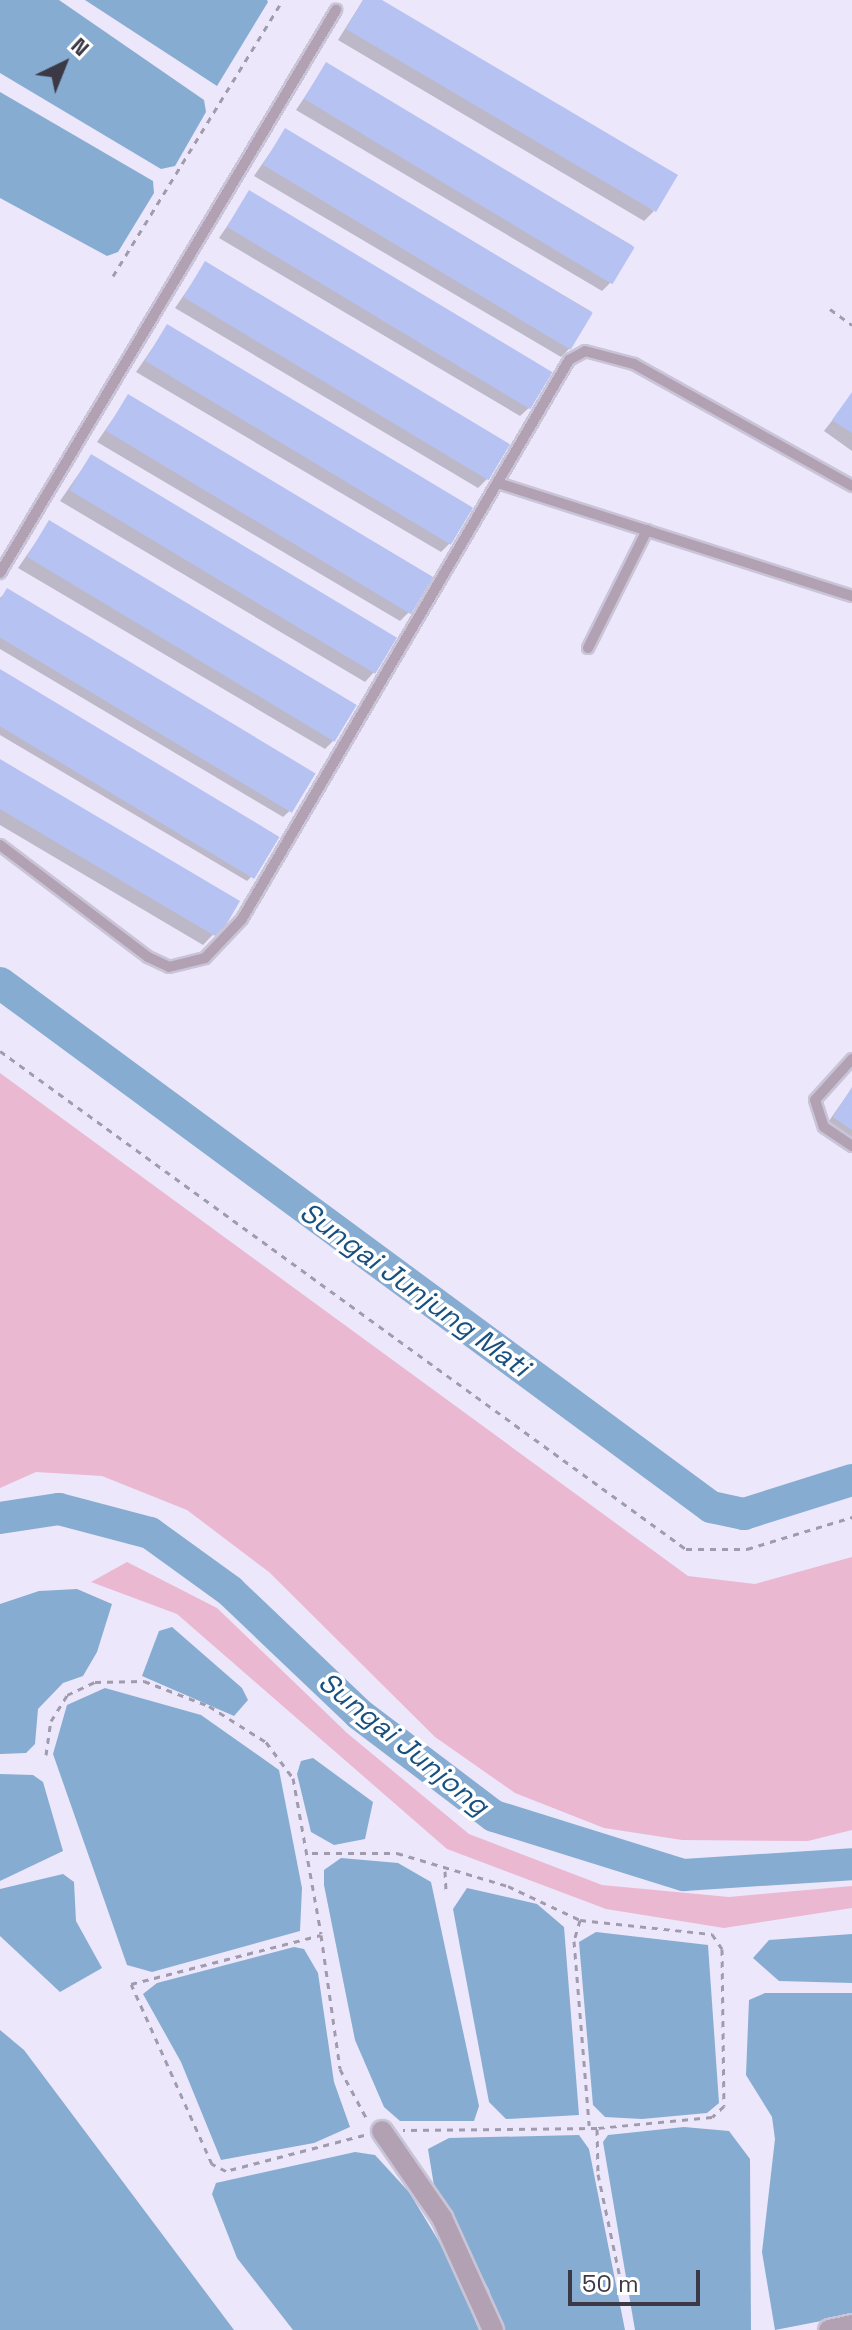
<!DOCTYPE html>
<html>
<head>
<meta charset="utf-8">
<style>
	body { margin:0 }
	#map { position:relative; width:852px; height:2330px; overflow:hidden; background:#ece7fb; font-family:"Space Grotesk",sans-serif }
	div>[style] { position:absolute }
	.green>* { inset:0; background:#ebb8d2 }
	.water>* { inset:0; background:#86acd1 }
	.shadow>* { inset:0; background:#0003 }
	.river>* { height:32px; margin:-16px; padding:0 16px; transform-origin:16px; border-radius:16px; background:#86acd1 }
	.building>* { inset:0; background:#b6c3f2; transform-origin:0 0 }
	.path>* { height:3px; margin-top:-1.5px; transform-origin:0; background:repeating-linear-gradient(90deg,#a09cad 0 6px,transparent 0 12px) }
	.roads { filter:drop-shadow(2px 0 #c9c4d7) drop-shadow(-2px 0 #c9c4d7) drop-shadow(0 2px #c9c4d7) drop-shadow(0 -2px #c9c4d7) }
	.lane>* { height:10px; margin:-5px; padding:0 5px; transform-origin:5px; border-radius:5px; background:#b1a1b3 }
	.street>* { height:20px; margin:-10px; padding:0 10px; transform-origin:10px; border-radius:10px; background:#b1a1b3 }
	span { translate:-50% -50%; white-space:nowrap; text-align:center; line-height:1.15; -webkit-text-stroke:7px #fff; paint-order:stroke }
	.water-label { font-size:28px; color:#185080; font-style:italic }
	.north { position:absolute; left:24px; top:24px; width:80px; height:80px; -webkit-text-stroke:6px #fff; paint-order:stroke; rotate:43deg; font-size:22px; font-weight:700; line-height:32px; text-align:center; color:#3c3946 }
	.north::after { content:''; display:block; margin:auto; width:28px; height:36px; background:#3c3946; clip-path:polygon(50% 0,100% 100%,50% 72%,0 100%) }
	.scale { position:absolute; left:568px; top:2270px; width:132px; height:36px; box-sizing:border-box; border:4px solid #3c3946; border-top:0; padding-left:10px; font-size:24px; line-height:28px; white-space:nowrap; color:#3c3946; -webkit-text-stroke:6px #fff; paint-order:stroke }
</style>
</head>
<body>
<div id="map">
	<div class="green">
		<div style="clip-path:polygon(0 1073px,688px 1576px,755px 1584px,852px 1557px,852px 1830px,808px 1841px,682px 1840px,604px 1828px,515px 1793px,435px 1737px,269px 1572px,187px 1510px,102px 1476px,36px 1472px,0 1488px)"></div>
		<div style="clip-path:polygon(127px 1562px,217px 1608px,347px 1733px,469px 1834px,602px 1885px,729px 1897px,852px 1886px,852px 1908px,724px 1928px,606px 1909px,447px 1849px,177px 1614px,91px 1582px)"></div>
	</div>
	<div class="water">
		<div style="clip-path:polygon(0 0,59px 0,204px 100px,206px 112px,175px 166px,161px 169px,0 73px)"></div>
		<div style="clip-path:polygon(85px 0,267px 0,268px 2px,217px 86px)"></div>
		<div style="clip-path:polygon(0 92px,153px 181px,154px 193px,118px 252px,107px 256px,0 198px)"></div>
		<div style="clip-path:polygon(77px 1589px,112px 1604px,97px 1652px,83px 1676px,63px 1683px,38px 1709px,35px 1744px,26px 1753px,0 1754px,0 1604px,39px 1591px)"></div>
		<div style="clip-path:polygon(172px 1627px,242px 1688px,248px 1700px,234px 1716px,142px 1676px,159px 1631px)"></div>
		<div style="clip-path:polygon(105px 1688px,201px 1715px,279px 1770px,302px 1888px,300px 1931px,152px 1972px,127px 1965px,53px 1754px,67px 1705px)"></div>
		<div style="clip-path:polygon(313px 1758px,373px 1802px,365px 1839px,334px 1845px,311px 1832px,297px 1774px,301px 1761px)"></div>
		<div style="clip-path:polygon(0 1774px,33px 1775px,43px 1782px,63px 1851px,0 1881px)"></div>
		<div style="clip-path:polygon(341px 1858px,398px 1863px,431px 1882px,479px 2106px,474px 2121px,400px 2121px,384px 2107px,355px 2040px,324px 1885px,324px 1870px)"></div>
		<div style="clip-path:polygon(63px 1874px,74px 1882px,76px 1921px,102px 1968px,60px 1992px,0 1936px,0 1889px)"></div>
		<div style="clip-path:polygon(467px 1888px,537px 1904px,564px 1927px,579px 2115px,506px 2119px,489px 2102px,453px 1909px)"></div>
		<div style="clip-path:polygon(596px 1932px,708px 1945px,719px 2103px,707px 2113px,642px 2119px,605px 2117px,593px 2105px,579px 1942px)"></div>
		<div style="clip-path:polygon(852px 1934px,852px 1983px,779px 1981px,753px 1958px,769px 1940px)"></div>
		<div style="clip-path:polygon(294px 1947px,304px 1949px,318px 1973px,334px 2082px,350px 2127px,314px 2143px,221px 2160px,181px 2062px,143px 1994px,157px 1983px)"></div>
		<div style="clip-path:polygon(852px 1993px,852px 2315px,775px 2330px,762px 2252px,775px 2139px,772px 2117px,746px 2075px,749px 2000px,765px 1993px)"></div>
		<div style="clip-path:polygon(0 2030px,24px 2050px,234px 2330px,0 2330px)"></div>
		<div style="clip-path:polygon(684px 2127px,729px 2131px,750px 2159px,751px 2330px,635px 2330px,603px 2142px,608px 2135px)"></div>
		<div style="clip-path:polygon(579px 2135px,589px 2149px,625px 2330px,501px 2330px,489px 2290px,435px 2192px,428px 2149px,449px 2138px)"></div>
		<div style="clip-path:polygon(355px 2152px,375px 2155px,409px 2192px,452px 2263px,479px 2330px,293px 2330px,237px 2258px,212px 2194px,216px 2183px)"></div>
	</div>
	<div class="shadow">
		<div style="clip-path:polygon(363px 0,378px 0,654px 211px,644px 221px,338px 40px)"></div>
		<div style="clip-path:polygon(326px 65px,633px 246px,612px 281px,602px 291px,296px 110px)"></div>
		<div style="clip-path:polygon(285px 131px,592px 312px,571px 347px,561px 357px,254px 176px)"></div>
		<div style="clip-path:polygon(250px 193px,531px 406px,520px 416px,219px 238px)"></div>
		<div style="clip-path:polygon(206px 263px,489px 477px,478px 488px,175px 308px)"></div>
		<div style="clip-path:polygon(167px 327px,471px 507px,451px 542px,441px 552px,136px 372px)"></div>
		<div style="clip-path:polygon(852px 395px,852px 451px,824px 431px)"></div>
		<div style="clip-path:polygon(128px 397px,431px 576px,410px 611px,400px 621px,97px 442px)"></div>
		<div style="clip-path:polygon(91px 456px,375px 671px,365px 682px,60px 501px)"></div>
		<div style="clip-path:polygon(49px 523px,335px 739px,325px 749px,18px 568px)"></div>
		<div style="clip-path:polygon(8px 590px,294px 807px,283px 817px,0 649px,0 598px)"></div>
		<div style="clip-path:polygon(0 671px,257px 871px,247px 881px,0 735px)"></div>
		<div style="clip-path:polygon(0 761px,224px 923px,203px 945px,0 825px)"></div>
		<div style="clip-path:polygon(852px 1088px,852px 1146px,824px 1128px)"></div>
	</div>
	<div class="river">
		<div style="left:0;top:983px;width:883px;rotate:36.39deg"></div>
		<div style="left:711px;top:1507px;width:34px;rotate:12deg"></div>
		<div style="left:744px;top:1514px;width:113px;rotate:-17.5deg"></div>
		<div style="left:0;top:1518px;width:60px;rotate:-8.7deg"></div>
		<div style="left:59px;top:1509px;width:94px;rotate:14.8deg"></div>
		<div style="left:150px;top:1533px;width:99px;rotate:35.9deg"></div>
		<div style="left:230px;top:1591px;width:178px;rotate:43.6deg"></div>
		<div style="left:359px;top:1714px;width:169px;rotate:37.1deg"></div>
		<div style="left:494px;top:1816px;width:199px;rotate:17.3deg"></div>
		<div style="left:684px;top:1875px;width:168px;rotate:-3.7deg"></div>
	</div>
	<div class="building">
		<div style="clip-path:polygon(363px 0,382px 0,678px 175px,656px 212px,346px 29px)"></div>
		<div style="left:326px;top:62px;width:360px;height:43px;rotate:31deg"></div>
		<div style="left:285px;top:128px;width:359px;height:43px;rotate:31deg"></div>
		<div style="left:249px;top:190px;width:354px;height:43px;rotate:31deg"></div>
		<div style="left:205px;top:261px;width:356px;height:42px;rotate:31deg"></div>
		<div style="left:167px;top:324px;width:357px;height:43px;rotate:31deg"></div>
		<div style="clip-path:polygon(852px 392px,852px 433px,832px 420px)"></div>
		<div style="left:128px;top:394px;width:356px;height:43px;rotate:31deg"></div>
		<div style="left:91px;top:454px;width:357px;height:42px;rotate:31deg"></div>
		<div style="left:49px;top:520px;width:359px;height:43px;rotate:31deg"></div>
		<div style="left:7px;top:588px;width:360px;height:46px;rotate:31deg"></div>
		<div style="left:0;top:669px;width:326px;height:49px;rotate:31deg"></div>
		<div style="clip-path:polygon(0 759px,240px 901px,226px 925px,215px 936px,0 809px)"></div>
		<div style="clip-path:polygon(852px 1087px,852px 1130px,833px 1117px)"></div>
	</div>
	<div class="path">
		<div style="left:113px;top:276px;width:324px;rotate:-58.4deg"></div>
		<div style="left:830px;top:309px;width:27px;rotate:36deg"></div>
		<div style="left:0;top:1051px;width:848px;rotate:35.98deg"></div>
		<div style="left:686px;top:1549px;width:61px"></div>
		<div style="left:747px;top:1549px;width:110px;rotate:-16.9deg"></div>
		<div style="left:46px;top:1755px;width:34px;rotate:-82deg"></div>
		<div style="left:51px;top:1721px;width:31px;rotate:-58deg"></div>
		<div style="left:67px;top:1695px;width:31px;rotate:-25deg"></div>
		<div style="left:95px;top:1682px;width:49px;rotate:-1.2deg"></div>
		<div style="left:144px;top:1681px;width:70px;rotate:21deg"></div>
		<div style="left:209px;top:1706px;width:67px;rotate:32.3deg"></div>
		<div style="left:266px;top:1742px;width:45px;rotate:53.1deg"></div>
		<div style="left:293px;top:1778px;width:158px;rotate:79.8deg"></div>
		<div style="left:312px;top:1853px;width:85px"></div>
		<div style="left:397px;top:1853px;width:116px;rotate:16.6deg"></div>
		<div style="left:508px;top:1886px;width:80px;rotate:25.3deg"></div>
		<div style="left:580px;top:1920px;width:133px;rotate:6.1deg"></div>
		<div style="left:712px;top:1934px;width:18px;rotate:56deg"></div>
		<div style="left:722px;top:1949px;width:157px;rotate:89.3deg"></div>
		<div style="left:724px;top:2106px;width:16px;rotate:137deg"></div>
		<div style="left:712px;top:2117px;width:116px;rotate:174.5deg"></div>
		<div style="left:597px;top:2128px;width:194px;rotate:179.4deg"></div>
		<div style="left:445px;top:1871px;width:20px;rotate:87deg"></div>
		<div style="left:580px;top:1920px;width:22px;rotate:106deg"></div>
		<div style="left:574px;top:1941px;width:185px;rotate:85.3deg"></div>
		<div style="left:597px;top:2129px;width:45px;rotate:88.7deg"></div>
		<div style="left:598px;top:2174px;width:116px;rotate:78deg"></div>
		<div style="left:364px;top:2135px;width:143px;rotate:165.4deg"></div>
		<div style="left:226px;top:2171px;width:16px;rotate:-153deg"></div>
		<div style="left:212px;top:2164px;width:197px;rotate:-114.2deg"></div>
		<div style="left:131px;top:1984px;width:196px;rotate:-14.5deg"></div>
		<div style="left:321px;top:1935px;width:135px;rotate:81.9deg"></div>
		<div style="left:340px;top:2069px;width:59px;rotate:61.7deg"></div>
	</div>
	<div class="roads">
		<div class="lane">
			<div style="left:501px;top:484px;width:368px;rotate:17.7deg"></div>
			<div style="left:0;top:573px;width:656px;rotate:-59.17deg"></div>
			<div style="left:588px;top:648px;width:132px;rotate:-63.4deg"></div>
			<div style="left:0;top:845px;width:186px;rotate:37.1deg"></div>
			<div style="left:148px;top:957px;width:23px;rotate:25deg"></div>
			<div style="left:169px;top:967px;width:37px;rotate:-14deg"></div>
			<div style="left:205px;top:958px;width:54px;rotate:-46.5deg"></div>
			<div style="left:242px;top:919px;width:648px;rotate:-59.67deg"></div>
			<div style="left:569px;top:360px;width:18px;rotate:-29deg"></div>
			<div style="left:585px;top:351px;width:51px;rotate:14.9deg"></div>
			<div style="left:634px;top:364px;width:250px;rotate:29.2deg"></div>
			<div style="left:852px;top:1059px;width:55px;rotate:132.1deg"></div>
			<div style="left:815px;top:1100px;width:28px;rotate:72deg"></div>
			<div style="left:824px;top:1127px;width:34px;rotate:34deg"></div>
		</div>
		<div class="street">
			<div style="left:382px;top:2131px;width:106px;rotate:55.4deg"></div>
			<div style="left:442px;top:2218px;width:123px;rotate:65.5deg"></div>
			<div style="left:829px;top:2330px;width:24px;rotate:-12deg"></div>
		</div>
	</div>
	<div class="water-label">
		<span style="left:415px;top:1289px;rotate:36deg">Sungai Junjung Mati</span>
		<span style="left:404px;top:1743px;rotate:39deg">Sungai Junjong</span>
	</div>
	<div class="north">N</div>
	<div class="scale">50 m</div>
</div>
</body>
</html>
